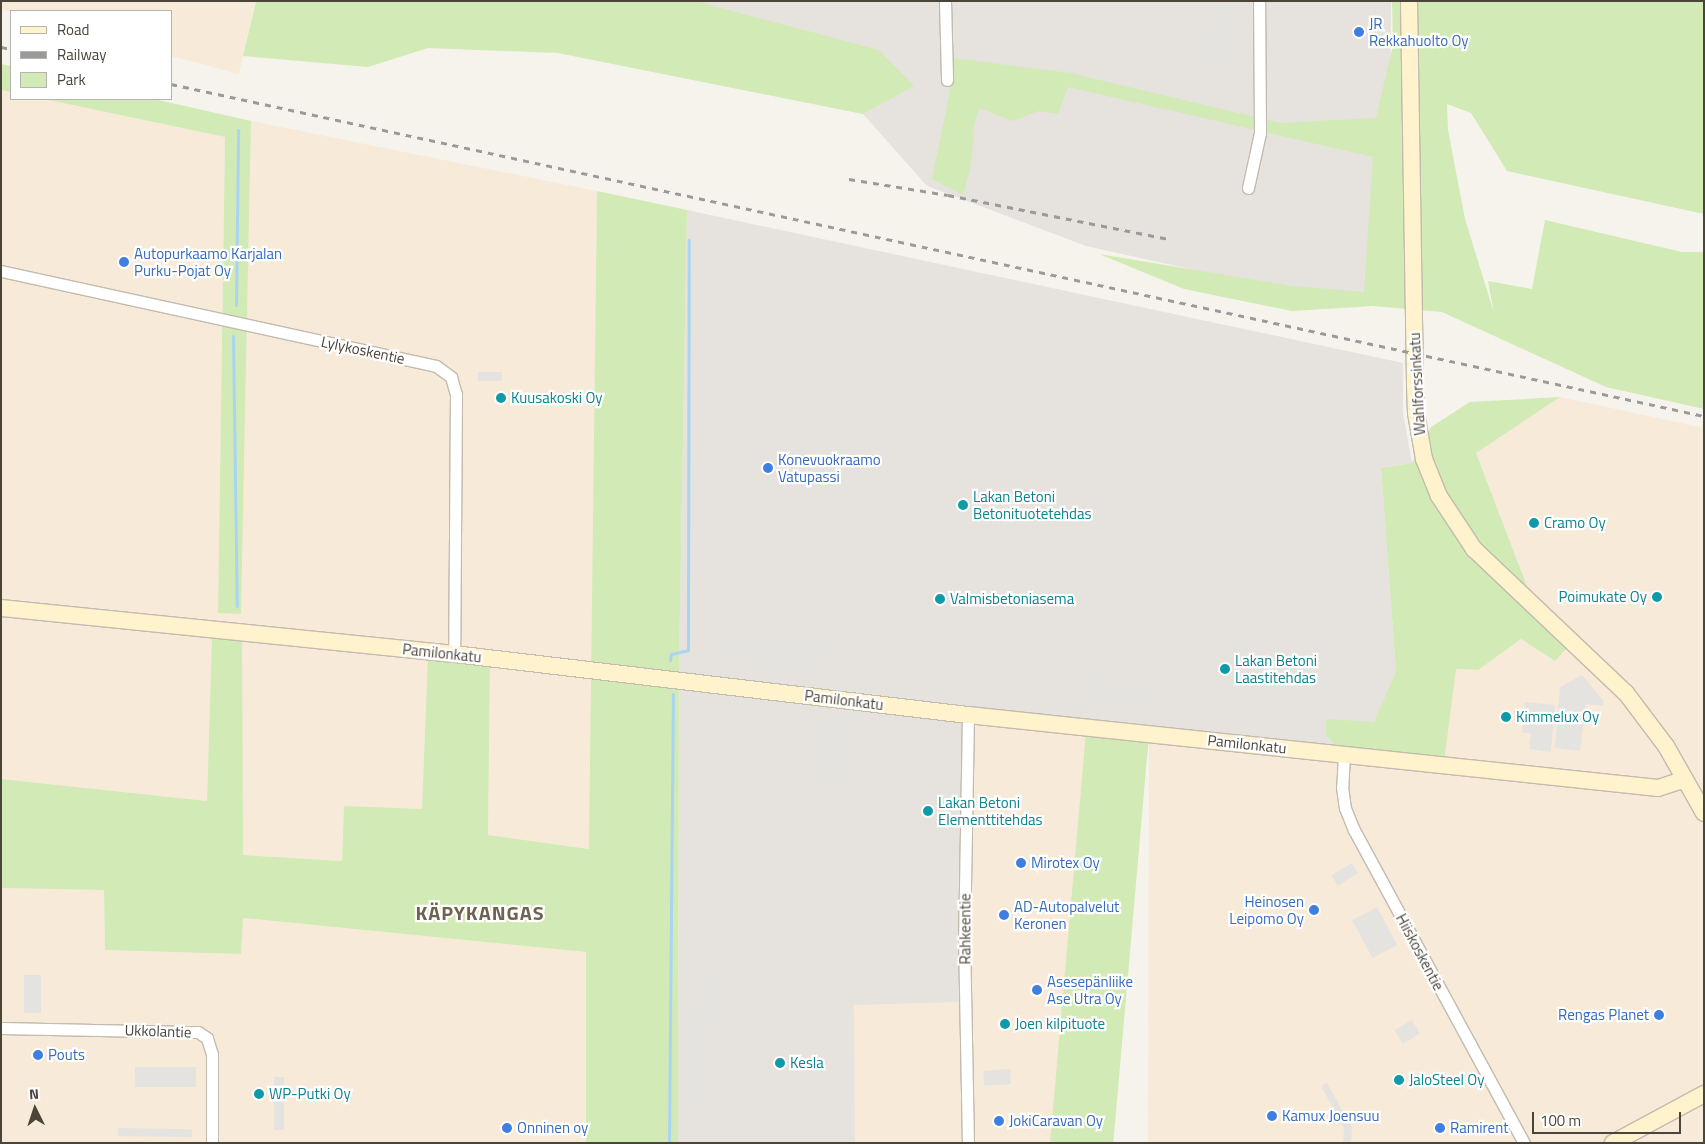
<!DOCTYPE html>
<html>
<head>
<meta charset="utf-8">
<style>
	body { margin:0 }
	#map { position:relative; width:1705px; height:1144px; overflow:hidden; background:#f6f3ec; font-family:"Titillium Web",sans-serif }
	div>[style] { position:absolute }
	.commercial>* { inset:0; background:#f7ead8 }
	.industrial>* { inset:0; background:#e6e2dd }
	.green>* { inset:0; background:#d2eab5; transform-origin:0 0 }
	.parking>* { inset:0; background:#e5e3e0; transform-origin:0 0 }
	.stream>* { height:3px; margin:-1.5px; padding:0 1.5px; transform-origin:1.5px; border-radius:1.5px; background:#a9d4f2 }
	.roads { filter:drop-shadow(1px 0 #c2bbae) drop-shadow(-1px 0 #c2bbae) drop-shadow(0 1px #c2bbae) drop-shadow(0 -1px #c2bbae) }
	.street>* { height:11px; margin:-5.5px; padding:0 5.5px; transform-origin:5.5px; border-radius:5.5px; background:#fff }
	.secondary>* { height:16px; margin:-8px; padding:0 8px; transform-origin:8px; border-radius:8px; background:#fff3cd }
	.rail>* { height:3px; margin-top:-1.5px; transform-origin:0; background:repeating-linear-gradient(90deg,#9a9a9a 0 6px,transparent 0 12px) }
	.dots>* { width:14px; height:14px; translate:-50% -50%; box-sizing:border-box; border:2px solid #fff; border-radius:50% }
	span { translate:-50% -50%; white-space:nowrap; text-align:center; line-height:1.15; -webkit-text-stroke:4.5px #fff; paint-order:stroke }
	.shop-label { font-size:15px; color:#366cbe }
	.left { translate:0 -50%; text-align:left }
	.right { translate:-100% -50%; text-align:right }
	.street-label { font-size:15px; color:#4b4439 }
	.culture-label { font-size:15px; color:#0d838f }
	.district-label { font-size:20px; color:#6e6250; font-weight:700; letter-spacing:1px }
	.frame { position:absolute; inset:0; border:2px solid #4b4439; pointer-events:none }
	.legend { position:absolute; left:10px; top:10px; width:162px; height:90px; box-sizing:border-box; background:#fff; border:1px solid #b7b4b0; margin:0; padding:6px 9px; list-style:none; font-size:15px; color:#4b4439 }
	.legend li { display:flex; align-items:center; gap:10px; height:25px }
	.legend b { width:25px; border:1px solid #b7b4b0 }
	.north { position:absolute; left:10px; top:1084px; width:50px; height:50px; -webkit-text-stroke:4px #fff; paint-order:stroke; rotate:356deg; font-size:14px; font-weight:700; line-height:20px; text-align:center; color:#4b4439 }
	.north::after { content:''; display:block; margin:auto; width:18px; height:22px; background:#4b4439; clip-path:polygon(50% 0,100% 100%,50% 72%,0 100%) }
	.scale { position:absolute; left:1532px; top:1112px; width:149px; height:22px; box-sizing:border-box; border:2px solid #4b4439; border-top:0; padding-left:6px; font-size:15px; line-height:18px; white-space:nowrap; color:#4b4439; -webkit-text-stroke:4px #fff; paint-order:stroke }
</style>
</head>
<body>
<div id="map">
	<div class="commercial">
		<div style="clip-path:polygon(1px 1px,255px 1px,239px 74px,171px 56px,171px 11px,11px 12px,1px 9px)"></div>
		<div style="clip-path:polygon(1px 90px,11px 92px,11px 99px,44px 99px,225px 137px,218px 612px,241px 614px,251px 121px,597px 191px,590px 849px,488px 835px,490px 663px,428px 655px,422px 810px,344px 806px,342px 861px,242px 855px,242px 637px,212px 635px,207px 801px,1px 779px)"></div>
		<div style="clip-path:polygon(1560px 397px,1704px 428px,1704px 1143px,1148px 1143px,1149px 737px,1456px 669px,1478px 670px,1521px 639px,1555px 661px,1476px 453px)"></div>
		<div style="clip-path:polygon(964px 721px,1086px 732px,1081px 1143px,855px 1143px,854px 1005px,964px 1002px)"></div>
		<div style="clip-path:polygon(1px 888px,104px 890px,105px 950px,241px 954px,243px 918px,586px 952px,586px 1143px,1px 1143px)"></div>
	</div>
	<div class="industrial">
		<div style="clip-path:polygon(695px 1px,1391px 1px,1389px 295px,1289px 291px,1086px 246px,927px 186px,863px 114px,913px 86px)"></div>
		<div style="clip-path:polygon(687px 210px,1403px 363px,1403px 413px,1412px 463px,1381px 468px,1396px 671px,1374px 722px,1348px 759px,964px 721px,964px 1002px,854px 1005px,855px 1143px,678px 1143px,679px 667px)"></div>
	</div>
	<div class="green">
		<div style="clip-path:polygon(256px 1px,695px 1px,879px 50px,914px 86px,863px 114px,558px 53px,428px 48px,368px 67px,243px 56px)"></div>
		<div style="clip-path:polygon(1392px 1px,1704px 1px,1704px 214px,1507px 171px,1471px 113px,1447px 104px,1448px 130px,1465px 219px,1494px 313px,1488px 281px,1532px 289px,1545px 220px,1682px 252px,1704px 252px,1704px 409px,1606px 387px,1442px 312px,1373px 306px,1292px 311px,1184px 289px,1099px 254px,1292px 286px,1364px 292px,1373px 157px,1068px 87px,1058px 114px,1039px 111px,1012px 121px,979px 108px,974px 125px,971px 165px,963px 195px,932px 179px,950px 91px,953px 58px,1070px 73px,1280px 123px,1376px 118px,1393px 45px)"></div>
		<div style="clip-path:polygon(1px 64px,11px 66px,11px 92px,1px 90px)"></div>
		<div style="clip-path:polygon(44px 99px,154px 99px,251px 121px,241px 614px,218px 613px,225px 137px)"></div>
		<div style="clip-path:polygon(597px 191px,687px 210px,679px 667px,678px 1143px,586px 1143px,586px 952px,243px 918px,241px 954px,105px 950px,104px 890px,1px 888px,1px 779px,207px 801px,212px 635px,242px 637px,243px 855px,342px 861px,344px 806px,422px 809px,428px 655px,490px 662px,488px 835px,589px 849px)"></div>
		<div style="clip-path:polygon(1560px 397px,1476px 453px,1541px 623px,1567px 648px,1555px 661px,1521px 639px,1478px 670px,1456px 669px,1443px 770px,1348px 759px,1326px 735px,1326px 719px,1374px 722px,1396px 671px,1381px 468px,1412px 463px,1431px 427px,1470px 402px)"></div>
		<div style="left:1086px;top:732px;width:63px;height:411px;rotate:5deg"></div>
	</div>
	<div class="parking">
		<div style="clip-path:polygon(1211px 1px,1236px 1px,1238px 65px,1200px 66px,1200px 37px,1212px 36px)"></div>
		<div style="left:478px;top:372px;width:24px;height:9px"></div>
		<div style="clip-path:polygon(712px 640px,762px 642px,833px 649px,832px 658px,824px 659px,823px 669px,711px 656px)"></div>
		<div style="clip-path:polygon(1582px 675px,1603px 700px,1603px 706px,1586px 704px,1580px 751px,1555px 748px,1560px 687px)"></div>
		<div style="left:1089px;top:680px;width:68px;height:23px;rotate:6deg"></div>
		<div style="clip-path:polygon(1525px 702px,1555px 705px,1551px 752px,1529px 749px,1531px 734px,1522px 732px)"></div>
		<div style="left:809px;top:728px;width:45px;height:46px"></div>
		<div style="left:1352px;top:863px;width:12px;height:24px;rotate:59deg"></div>
		<div style="left:694px;top:868px;width:19px;height:55px"></div>
		<div style="left:1377px;top:907px;width:43px;height:28px;rotate:62deg"></div>
		<div style="left:24px;top:975px;width:17px;height:38px"></div>
		<div style="clip-path:polygon(699px 983px,719px 983px,718px 1018px,706px 1018px,705px 1095px,688px 1095px,689px 1017px,699px 1017px)"></div>
		<div style="left:1412px;top:1020px;width:16px;height:20px;rotate:60deg"></div>
		<div style="left:135px;top:1067px;width:61px;height:20px"></div>
		<div style="left:1010px;top:1069px;width:15px;height:27px;rotate:86deg"></div>
		<div style="left:274px;top:1077px;width:10px;height:53px"></div>
		<div style="clip-path:polygon(1327px 1083px,1352px 1127px,1351px 1143px,1343px 1143px,1344px 1128px,1321px 1086px)"></div>
		<div style="left:118px;top:1128px;width:74px;height:8px;rotate:1deg"></div>
	</div>
	<div class="stream">
		<div style="left:236px;top:305px;width:175px;rotate:-89.3deg"></div>
		<div style="left:233px;top:336px;width:270px;rotate:89.2deg"></div>
		<div style="left:670px;top:660px;width:6px;rotate:-81deg"></div>
		<div style="left:671px;top:654px;width:17px;rotate:-13deg"></div>
		<div style="left:688px;top:650px;width:410px;rotate:-89.9deg"></div>
		<div style="left:669px;top:1143px;width:449px;rotate:-89.5deg"></div>
	</div>
	<div class="roads">
		<div class="street">
			<div style="left:945px;top:1px;width:79px;rotate:88.5deg"></div>
			<div style="left:1248px;top:188px;width:56px;rotate:-77.7deg"></div>
			<div style="left:1260px;top:133px;width:132px;rotate:-90.4deg"></div>
			<div style="left:1px;top:271px;width:445px;rotate:12.3deg"></div>
			<div style="left:436px;top:366px;width:19px;rotate:36deg"></div>
			<div style="left:451px;top:377px;width:18px;rotate:74deg"></div>
			<div style="left:456px;top:394px;width:260px;rotate:90.4deg"></div>
			<div style="left:968px;top:715px;width:221px;rotate:91deg"></div>
			<div style="left:964px;top:936px;width:207px;rotate:88.9deg"></div>
			<div style="left:1344px;top:754px;width:33px;rotate:93deg"></div>
			<div style="left:1342px;top:787px;width:21px;rotate:82deg"></div>
			<div style="left:1345px;top:808px;width:24px;rotate:68deg"></div>
			<div style="left:1354px;top:830px;width:356px;rotate:61.5deg"></div>
			<div style="left:1px;top:1028px;width:197px;rotate:1.2deg"></div>
			<div style="left:198px;top:1032px;width:11px;rotate:34deg"></div>
			<div style="left:207px;top:1038px;width:17px;rotate:73deg"></div>
			<div style="left:212px;top:1054px;width:89px;rotate:90deg"></div>
		</div>
		<div class="secondary">
			<div style="left:1409px;top:1px;width:383px;rotate:89.1deg"></div>
			<div style="left:1415px;top:384px;width:29px;rotate:88deg"></div>
			<div style="left:1416px;top:413px;width:47px;rotate:80.1deg"></div>
			<div style="left:1424px;top:459px;width:40px;rotate:68deg"></div>
			<div style="left:1439px;top:496px;width:64px;rotate:56.6deg"></div>
			<div style="left:1474px;top:549px;width:209px;rotate:43.5deg"></div>
			<div style="left:1626px;top:693px;width:66px;rotate:53deg"></div>
			<div style="left:1666px;top:746px;width:77px;rotate:60.4deg"></div>
			<div style="left:1px;top:608px;width:455px;rotate:5.8deg"></div>
			<div style="left:454px;top:654px;width:518px;rotate:6.77deg"></div>
			<div style="left:968px;top:715px;width:694px;rotate:6.04deg"></div>
			<div style="left:1658px;top:788px;width:28px;rotate:-18deg"></div>
			<div style="left:1613px;top:1143px;width:103px;rotate:-28.3deg"></div>
		</div>
	</div>
	<div class="rail">
		<div style="left:1px;top:47px;width:10px;rotate:11deg"></div>
		<div style="left:171px;top:84px;width:1569px;rotate:12.22deg"></div>
		<div style="left:849px;top:179px;width:100px;rotate:9.2deg"></div>
		<div style="left:948px;top:195px;width:225px;rotate:11.3deg"></div>
	</div>
	<div class="dots">
		<div style="left:1359px;top:32px;background:#3f7fe0"></div>
		<div style="left:124px;top:262px;background:#3f7fe0"></div>
		<div style="left:501px;top:398px;background:#0f9aa8"></div>
		<div style="left:768px;top:468px;background:#3f7fe0"></div>
		<div style="left:963px;top:505px;background:#0f9aa8"></div>
		<div style="left:1534px;top:523px;background:#0f9aa8"></div>
		<div style="left:1657px;top:597px;background:#0f9aa8"></div>
		<div style="left:940px;top:599px;background:#0f9aa8"></div>
		<div style="left:1225px;top:669px;background:#0f9aa8"></div>
		<div style="left:1506px;top:717px;background:#0f9aa8"></div>
		<div style="left:928px;top:811px;background:#0f9aa8"></div>
		<div style="left:1021px;top:863px;background:#3f7fe0"></div>
		<div style="left:1314px;top:910px;background:#3f7fe0"></div>
		<div style="left:1004px;top:915px;background:#3f7fe0"></div>
		<div style="left:1037px;top:990px;background:#3f7fe0"></div>
		<div style="left:1659px;top:1015px;background:#3f7fe0"></div>
		<div style="left:1005px;top:1024px;background:#0f9aa8"></div>
		<div style="left:38px;top:1055px;background:#3f7fe0"></div>
		<div style="left:780px;top:1063px;background:#0f9aa8"></div>
		<div style="left:1399px;top:1080px;background:#0f9aa8"></div>
		<div style="left:259px;top:1094px;background:#0f9aa8"></div>
		<div style="left:1272px;top:1116px;background:#3f7fe0"></div>
		<div style="left:999px;top:1121px;background:#3f7fe0"></div>
		<div style="left:507px;top:1128px;background:#3f7fe0"></div>
		<div style="left:1440px;top:1128px;background:#3f7fe0"></div>
	</div>
	<div class="shop-label">
		<span class="left" style="left:1369px;top:32px">JR<br>Rekkahuolto Oy</span>
		<span class="left" style="left:134px;top:262px">Autopurkaamo Karjalan<br>Purku-Pojat Oy</span>
		<span class="left" style="left:778px;top:468px">Konevuokraamo<br>Vatupassi</span>
		<span class="left" style="left:1031px;top:863px">Mirotex Oy</span>
		<span class="right" style="left:1304px;top:910px">Heinosen<br>Leipomo Oy</span>
		<span class="left" style="left:1014px;top:915px">AD-Autopalvelut<br>Keronen</span>
		<span class="left" style="left:1047px;top:990px">Asesepänliike<br>Ase Utra Oy</span>
		<span class="right" style="left:1649px;top:1015px">Rengas Planet</span>
		<span class="left" style="left:48px;top:1055px">Pouts</span>
		<span class="left" style="left:1282px;top:1116px">Kamux Joensuu</span>
		<span class="left" style="left:1009px;top:1121px">JokiCaravan Oy</span>
		<span class="left" style="left:517px;top:1128px">Onninen oy</span>
		<span class="left" style="left:1450px;top:1128px">Ramirent</span>
	</div>
	<div class="street-label">
		<span style="left:363px;top:350px;rotate:12deg">Lylykoskentie</span>
		<span style="left:1417px;top:384px;rotate:-93deg">Wahlforssinkatu</span>
		<span style="left:442px;top:653px;rotate:6deg">Pamilonkatu</span>
		<span style="left:844px;top:700px;rotate:7deg">Pamilonkatu</span>
		<span style="left:1247px;top:744px;rotate:6deg">Pamilonkatu</span>
		<span style="left:965px;top:929px;rotate:-90deg">Rahkeentie</span>
		<span style="left:1420px;top:952px;rotate:62deg">Hiiskoskentie</span>
		<span style="left:158px;top:1031px;rotate:2deg">Ukkolantie</span>
	</div>
	<div class="culture-label">
		<span class="left" style="left:511px;top:398px">Kuusakoski Oy</span>
		<span class="left" style="left:973px;top:505px">Lakan Betoni<br>Betonituotetehdas</span>
		<span class="left" style="left:1544px;top:523px">Cramo Oy</span>
		<span class="right" style="left:1647px;top:597px">Poimukate Oy</span>
		<span class="left" style="left:950px;top:599px">Valmisbetoniasema</span>
		<span class="left" style="left:1235px;top:669px">Lakan Betoni<br>Laastitehdas</span>
		<span class="left" style="left:1516px;top:717px">Kimmelux Oy</span>
		<span class="left" style="left:938px;top:811px">Lakan Betoni<br>Elementtitehdas</span>
		<span class="left" style="left:1015px;top:1024px">Joen kilpituote</span>
		<span class="left" style="left:790px;top:1063px">Kesla</span>
		<span class="left" style="left:1409px;top:1080px">JaloSteel Oy</span>
		<span class="left" style="left:269px;top:1094px">WP-Putki Oy</span>
	</div>
	<div class="district-label">
		<span style="left:480px;top:912px">KÄPYKANGAS</span>
	</div>
	<div class="frame"></div>
	<ul class="legend">
	<li><b style="height:6px;background:#fff3cd"></b>Road</li>
	<li><b style="height:6px;background:#9a9a9a"></b>Railway</li>
	<li><b style="height:14px;background:#d2eab5"></b>Park</li>
	</ul>
	<div class="north">N</div>
	<div class="scale">100 m</div>
</div>
</body>
</html>
